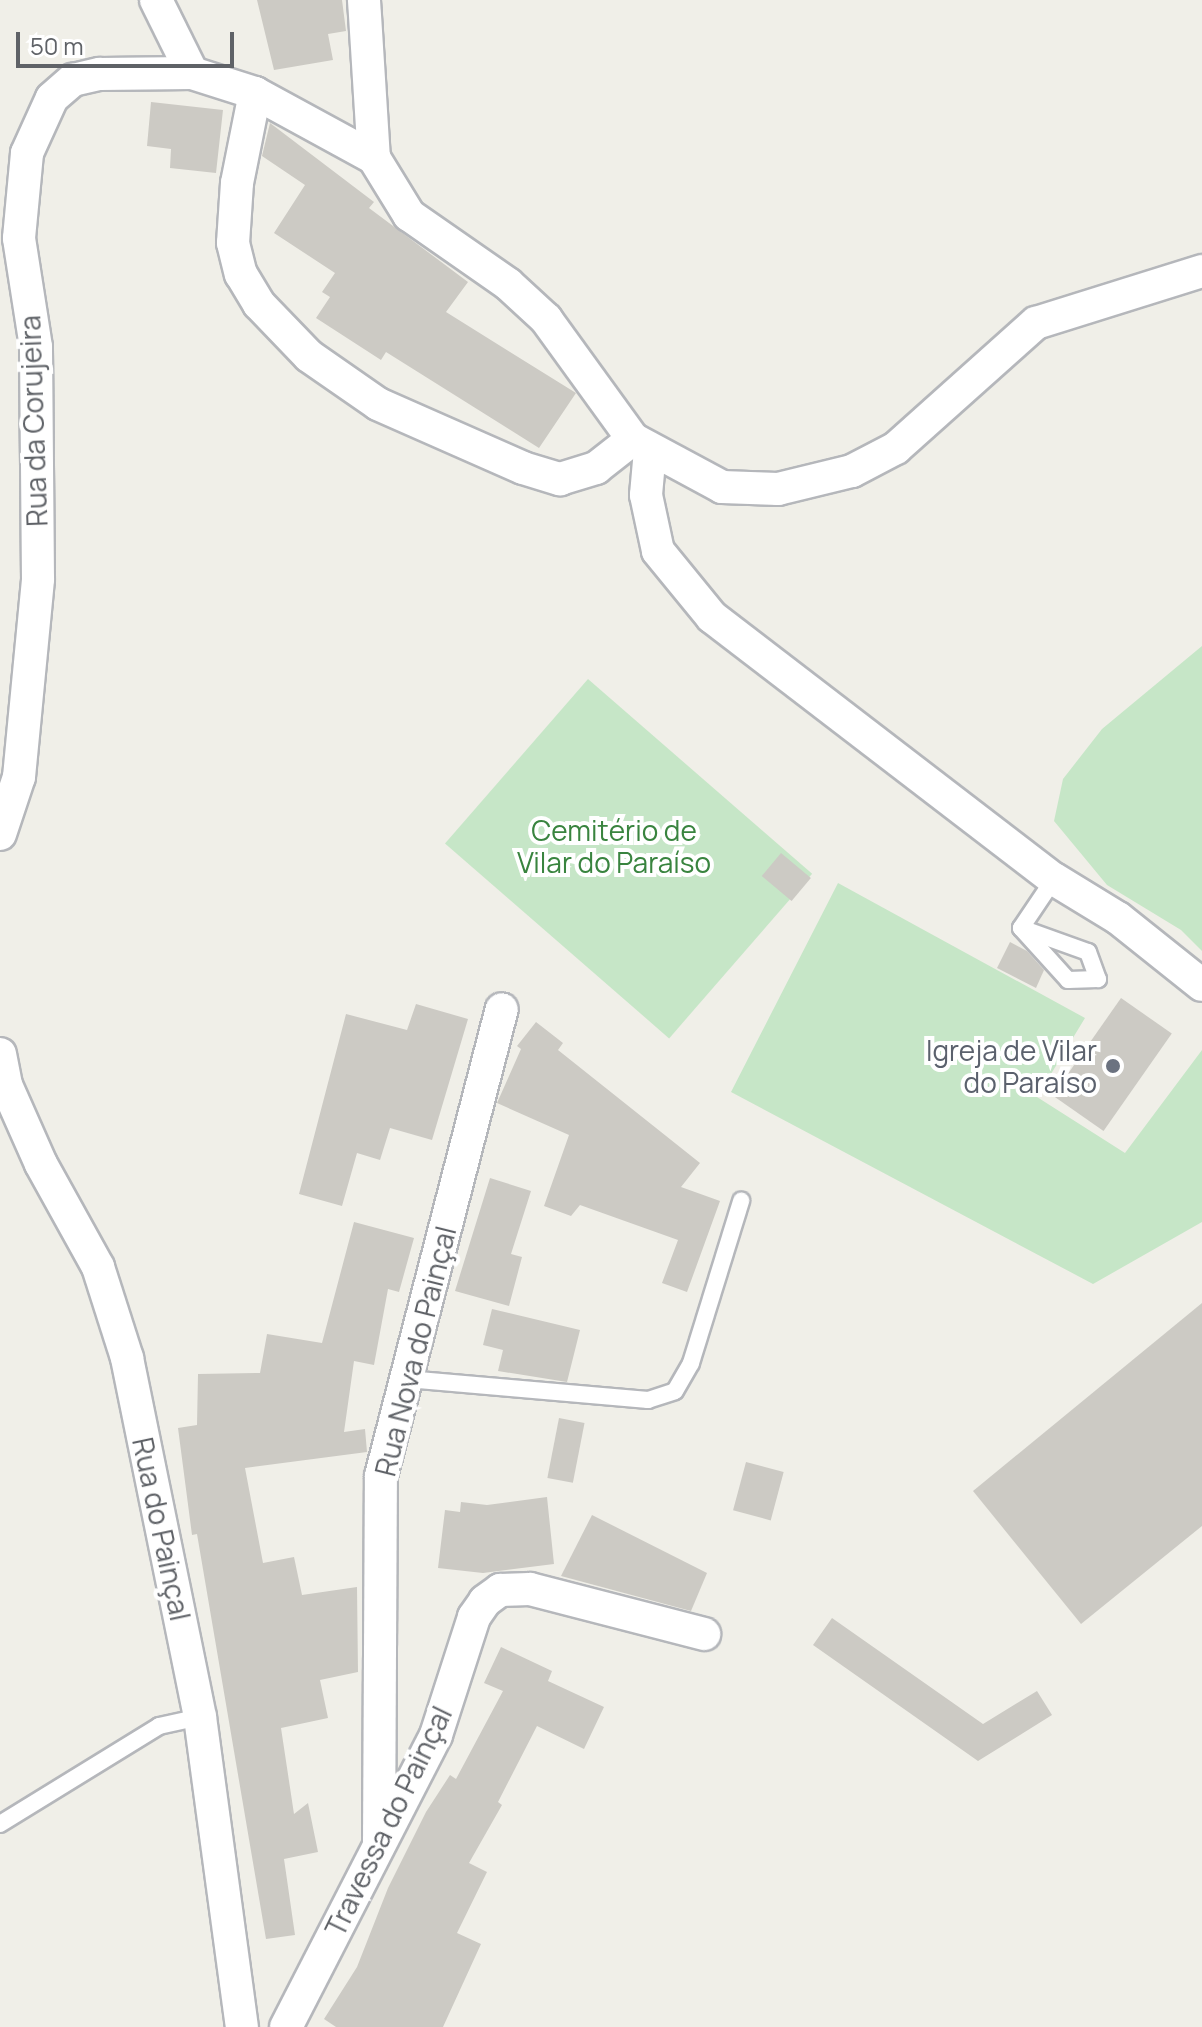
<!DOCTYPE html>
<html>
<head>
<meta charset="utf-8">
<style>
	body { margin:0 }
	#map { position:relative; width:1202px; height:2027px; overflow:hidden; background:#f0efe8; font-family:Manrope,sans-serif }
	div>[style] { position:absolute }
	.green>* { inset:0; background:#c6e6c7; transform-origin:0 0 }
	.building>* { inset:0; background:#cccac4; transform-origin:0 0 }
	.roads { filter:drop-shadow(2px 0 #b5b7bb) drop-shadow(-2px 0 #b5b7bb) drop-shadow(0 2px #b5b7bb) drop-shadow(0 -2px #b5b7bb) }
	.lane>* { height:16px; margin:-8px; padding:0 8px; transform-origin:8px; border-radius:8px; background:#fff }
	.street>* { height:32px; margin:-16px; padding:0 16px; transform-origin:16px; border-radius:16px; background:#fff }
	.dots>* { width:22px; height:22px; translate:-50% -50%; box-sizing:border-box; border:4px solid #fff; border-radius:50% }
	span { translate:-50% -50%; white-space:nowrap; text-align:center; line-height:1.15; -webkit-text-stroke:8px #fff; paint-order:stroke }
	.street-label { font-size:28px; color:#5f6267 }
	.park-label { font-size:28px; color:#39843f }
	.worship-label { font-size:28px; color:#5b616d }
	.right { translate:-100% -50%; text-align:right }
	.scale { position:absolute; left:16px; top:32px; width:218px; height:36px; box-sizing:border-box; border:4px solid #5f6267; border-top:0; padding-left:10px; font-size:24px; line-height:28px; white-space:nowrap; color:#5f6267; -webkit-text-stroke:6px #fff; paint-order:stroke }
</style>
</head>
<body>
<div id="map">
	<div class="green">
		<div style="clip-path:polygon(1202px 646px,1202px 951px,1181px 930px,1107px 885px,1054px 821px,1063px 779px,1102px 729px)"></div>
		<div style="left:588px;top:679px;width:297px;height:218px;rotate:41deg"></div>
		<div style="clip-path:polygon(838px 883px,1085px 1018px,1037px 1097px,1125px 1153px,1202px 1050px,1202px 1222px,1093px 1284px,731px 1092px)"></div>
	</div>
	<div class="building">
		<div style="clip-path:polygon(257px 0,342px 0,346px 31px,328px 34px,333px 60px,274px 70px)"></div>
		<div style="clip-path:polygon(151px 102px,223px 110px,216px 173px,170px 168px,171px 149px,147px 146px)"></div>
		<div style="clip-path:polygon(270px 123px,374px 202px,369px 208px,468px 282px,446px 312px,576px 393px,539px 448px,386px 352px,381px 360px,316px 318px,330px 297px,322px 292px,335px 273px,274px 233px,305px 185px,262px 156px)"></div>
		<div style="left:781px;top:853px;width:39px;height:30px;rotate:40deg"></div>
		<div style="clip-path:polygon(1010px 942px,1027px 951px,1044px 970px,1036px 988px,997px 968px)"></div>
		<div style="left:1121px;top:998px;width:62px;height:119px;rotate:35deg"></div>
		<div style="clip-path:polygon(416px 1004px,468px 1019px,432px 1140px,390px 1128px,380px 1160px,357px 1153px,342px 1206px,299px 1194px,346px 1014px,407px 1030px)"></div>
		<div style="clip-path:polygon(536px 1022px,563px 1043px,558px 1050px,700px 1163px,681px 1187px,720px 1201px,687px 1292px,662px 1283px,678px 1240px,580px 1205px,571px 1216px,544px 1206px,569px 1135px,497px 1103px,521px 1049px,517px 1046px)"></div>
		<div style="clip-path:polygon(490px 1178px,531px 1191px,511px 1254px,522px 1257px,509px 1306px,455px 1291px)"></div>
		<div style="clip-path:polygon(354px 1222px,414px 1238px,399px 1292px,388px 1289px,374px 1365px,354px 1361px,344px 1432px,365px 1429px,367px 1452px,245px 1468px,263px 1563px,294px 1557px,302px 1595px,357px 1587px,358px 1672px,320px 1680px,328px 1718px,281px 1728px,294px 1814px,308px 1803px,318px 1852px,284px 1859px,295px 1935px,266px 1939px,197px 1534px,192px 1535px,178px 1428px,197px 1425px,198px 1374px,260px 1373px,267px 1334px,322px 1343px)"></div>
		<div style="clip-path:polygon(1202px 1303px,1202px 1526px,1081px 1624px,973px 1491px)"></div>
		<div style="clip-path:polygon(492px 1309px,580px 1330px,567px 1382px,498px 1371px,503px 1350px,483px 1345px)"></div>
		<div style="left:559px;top:1418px;width:26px;height:61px;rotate:11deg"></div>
		<div style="left:746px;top:1462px;width:39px;height:50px;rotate:15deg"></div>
		<div style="clip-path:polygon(547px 1497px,554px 1564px,483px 1573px,438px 1568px,445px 1510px,460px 1512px,461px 1502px,487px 1505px)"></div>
		<div style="clip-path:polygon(592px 1515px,707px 1573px,691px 1611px,561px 1576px)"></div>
		<div style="clip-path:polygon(832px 1618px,983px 1724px,1037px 1691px,1052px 1715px,978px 1761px,813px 1645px)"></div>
		<div style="clip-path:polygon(501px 1647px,552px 1671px,548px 1681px,604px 1707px,584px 1749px,537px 1726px,498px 1802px,502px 1805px,469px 1863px,487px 1872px,457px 1933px,481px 1944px,443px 2027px,336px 2027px,324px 2019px,357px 1967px,388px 1888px,426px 1812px,450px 1775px,456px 1779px,503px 1691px,484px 1683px)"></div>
	</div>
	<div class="roads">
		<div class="lane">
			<div style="left:1021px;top:928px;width:71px;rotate:19.7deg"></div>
			<div style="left:1088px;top:952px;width:29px;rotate:70deg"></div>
			<div style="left:1098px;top:979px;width:30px;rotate:178deg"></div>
			<div style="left:1068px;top:980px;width:70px;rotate:-132.1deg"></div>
			<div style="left:1021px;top:928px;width:59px;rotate:-56deg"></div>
			<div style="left:407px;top:1379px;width:242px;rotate:5deg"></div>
			<div style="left:648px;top:1400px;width:28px;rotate:-18deg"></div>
			<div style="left:675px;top:1391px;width:32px;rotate:-60deg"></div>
			<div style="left:691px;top:1363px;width:170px;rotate:-72.8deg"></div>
			<div style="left:0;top:1824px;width:187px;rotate:-31.6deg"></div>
			<div style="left:159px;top:1726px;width:42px;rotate:-12.4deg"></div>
		</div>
		<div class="street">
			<div style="left:156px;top:0;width:81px;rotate:63.7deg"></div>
			<div style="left:364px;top:0;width:158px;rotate:86.4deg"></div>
			<div style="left:255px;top:93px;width:92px;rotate:101.3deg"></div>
			<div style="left:237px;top:183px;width:60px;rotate:93.8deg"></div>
			<div style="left:233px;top:243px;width:32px;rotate:76deg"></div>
			<div style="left:241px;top:274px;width:35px;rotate:59deg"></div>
			<div style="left:259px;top:304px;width:72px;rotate:46.1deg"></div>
			<div style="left:309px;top:356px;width:84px;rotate:34.8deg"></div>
			<div style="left:378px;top:404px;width:158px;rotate:23.8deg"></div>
			<div style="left:523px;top:468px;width:39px;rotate:17deg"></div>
			<div style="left:560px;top:479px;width:38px;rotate:-17deg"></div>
			<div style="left:596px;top:468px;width:47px;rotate:-38.1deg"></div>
			<div style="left:650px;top:450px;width:45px;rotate:95.1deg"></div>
			<div style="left:646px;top:495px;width:57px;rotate:77.9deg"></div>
			<div style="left:658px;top:551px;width:85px;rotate:50.7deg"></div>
			<div style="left:712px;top:617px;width:431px;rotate:37.5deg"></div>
			<div style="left:1054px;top:879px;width:75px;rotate:31.4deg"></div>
			<div style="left:1118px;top:918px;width:107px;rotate:38.6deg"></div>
			<div style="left:0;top:834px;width:60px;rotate:-71.6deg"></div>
			<div style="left:19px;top:777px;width:199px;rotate:-84.5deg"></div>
			<div style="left:38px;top:579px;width:232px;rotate:-90.5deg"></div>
			<div style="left:36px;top:347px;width:110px;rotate:-98.9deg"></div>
			<div style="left:19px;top:238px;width:85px;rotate:-84.6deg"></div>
			<div style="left:27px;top:153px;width:60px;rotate:-65.6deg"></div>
			<div style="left:52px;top:98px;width:28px;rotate:-41deg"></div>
			<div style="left:73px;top:80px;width:28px;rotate:-13deg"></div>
			<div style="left:100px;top:74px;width:92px;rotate:-0.6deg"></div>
			<div style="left:192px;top:73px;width:66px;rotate:17.6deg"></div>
			<div style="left:255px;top:93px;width:136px;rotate:28.6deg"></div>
			<div style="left:374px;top:158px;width:67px;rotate:58.4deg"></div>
			<div style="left:409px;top:215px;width:121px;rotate:34.9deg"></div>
			<div style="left:508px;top:284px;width:52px;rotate:42.6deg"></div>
			<div style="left:546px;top:319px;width:148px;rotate:54.1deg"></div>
			<div style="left:633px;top:439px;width:101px;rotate:28.3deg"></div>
			<div style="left:722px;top:487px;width:56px;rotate:2deg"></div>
			<div style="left:778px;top:489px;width:76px;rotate:-13.7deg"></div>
			<div style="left:852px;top:471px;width:50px;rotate:-27.6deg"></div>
			<div style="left:896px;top:448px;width:188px;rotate:-41.8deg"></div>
			<div style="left:1036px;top:323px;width:174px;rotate:-17.4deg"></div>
			<div style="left:0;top:1054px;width:32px;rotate:79deg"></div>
			<div style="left:6px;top:1085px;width:86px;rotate:66.1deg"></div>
			<div style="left:41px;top:1164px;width:118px;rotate:61deg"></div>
			<div style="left:98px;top:1267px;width:96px;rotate:72.3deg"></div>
			<div style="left:127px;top:1358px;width:366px;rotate:78.5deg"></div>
			<div style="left:200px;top:1717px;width:313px;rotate:82.3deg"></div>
			<div style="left:379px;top:1843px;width:367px;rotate:-89.7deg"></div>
			<div style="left:381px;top:1476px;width:482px;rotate:-75.5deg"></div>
			<div style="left:286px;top:2027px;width:328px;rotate:-62.8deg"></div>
			<div style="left:436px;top:1735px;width:124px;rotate:-72.1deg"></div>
			<div style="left:474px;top:1617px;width:19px;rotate:-55deg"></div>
			<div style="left:485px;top:1601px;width:19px;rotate:-36deg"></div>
			<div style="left:500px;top:1590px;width:30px;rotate:-2deg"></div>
			<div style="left:530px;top:1589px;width:180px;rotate:14.5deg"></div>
		</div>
	</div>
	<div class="dots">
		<div style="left:1113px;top:1066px;background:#6b7280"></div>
	</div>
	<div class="street-label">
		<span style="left:33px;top:421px;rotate:-92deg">Rua da Corujeira</span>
		<span style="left:415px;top:1351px;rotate:-76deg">Rua Nova do Painçal</span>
		<span style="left:162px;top:1529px;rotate:78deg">Rua do Painçal</span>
		<span style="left:388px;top:1821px;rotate:-64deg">Travessa do Painçal</span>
	</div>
	<div class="park-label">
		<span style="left:614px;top:846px">Cemitério de<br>Vilar do Paraíso</span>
	</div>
	<div class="worship-label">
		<span class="right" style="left:1097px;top:1066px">Igreja de Vilar<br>do Paraíso</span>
	</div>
	<div class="scale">50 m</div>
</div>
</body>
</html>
